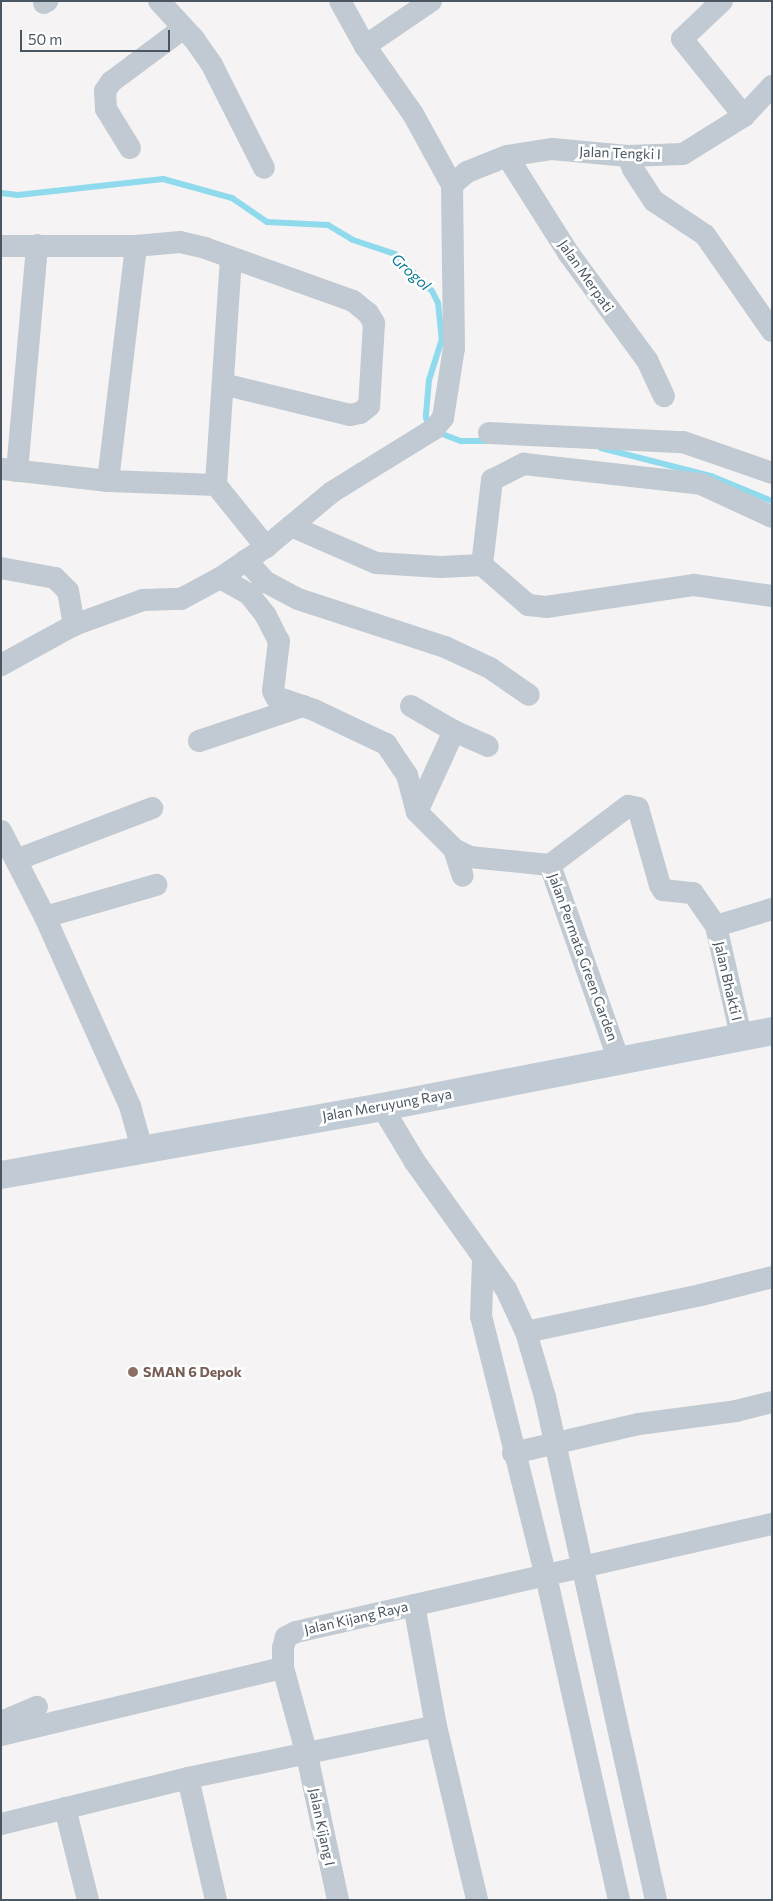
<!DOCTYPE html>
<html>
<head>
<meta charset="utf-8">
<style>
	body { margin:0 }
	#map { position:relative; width:773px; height:1901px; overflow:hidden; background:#f5f3f3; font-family:Commissioner,sans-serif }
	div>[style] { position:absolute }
	.stream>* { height:6px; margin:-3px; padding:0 3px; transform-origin:3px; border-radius:3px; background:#90daee }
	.minor>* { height:22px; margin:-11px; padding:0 11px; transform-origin:11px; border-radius:11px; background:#c1cad2 }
	.secondary>* { height:28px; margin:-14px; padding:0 14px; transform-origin:14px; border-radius:14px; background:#c1cbd6 }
	.dots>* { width:14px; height:14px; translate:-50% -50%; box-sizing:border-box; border:2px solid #fff; border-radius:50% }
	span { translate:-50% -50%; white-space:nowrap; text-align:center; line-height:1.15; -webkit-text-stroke:5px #fff; paint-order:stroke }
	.street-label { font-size:14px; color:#4a5661 }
	.education-label { font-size:14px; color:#785e54; font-weight:700 }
	.left { translate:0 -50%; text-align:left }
	.water-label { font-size:15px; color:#0c7c9b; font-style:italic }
	.frame { position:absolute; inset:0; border:2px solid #4a5661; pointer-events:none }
	.scale { position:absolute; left:20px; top:30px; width:150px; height:22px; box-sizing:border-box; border:2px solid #4a5661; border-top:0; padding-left:6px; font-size:15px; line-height:18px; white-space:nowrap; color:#4a5661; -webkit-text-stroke:4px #fff; paint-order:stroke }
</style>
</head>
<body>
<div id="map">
	<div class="stream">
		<div style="left:1px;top:193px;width:17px;rotate:7deg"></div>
		<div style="left:18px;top:195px;width:146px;rotate:-6.3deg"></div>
		<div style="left:163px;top:179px;width:72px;rotate:15.4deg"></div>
		<div style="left:232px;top:198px;width:42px;rotate:34.4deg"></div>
		<div style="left:267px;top:222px;width:61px;rotate:2.8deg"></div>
		<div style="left:328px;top:225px;width:29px;rotate:31deg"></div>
		<div style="left:353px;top:240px;width:44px;rotate:18.4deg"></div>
		<div style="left:395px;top:254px;width:52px;rotate:45deg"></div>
		<div style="left:432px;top:291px;width:13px;rotate:63deg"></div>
		<div style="left:438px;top:303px;width:36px;rotate:84deg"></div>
		<div style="left:442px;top:339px;width:43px;rotate:107.6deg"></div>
		<div style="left:429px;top:380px;width:37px;rotate:95deg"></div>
		<div style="left:426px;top:417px;width:10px;rotate:79deg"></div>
		<div style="left:437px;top:432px;width:26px;rotate:21deg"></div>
		<div style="left:461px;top:441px;width:29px"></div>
		<div style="left:601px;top:448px;width:114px;rotate:14.3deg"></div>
		<div style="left:711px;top:476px;width:66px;rotate:22.3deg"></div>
	</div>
	<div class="minor">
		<div style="left:159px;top:1px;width:52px;rotate:47.4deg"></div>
		<div style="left:194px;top:39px;width:32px;rotate:55deg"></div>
		<div style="left:212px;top:65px;width:115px;rotate:63.2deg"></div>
		<div style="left:722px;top:1px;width:55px;rotate:136.5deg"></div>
		<div style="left:682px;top:39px;width:99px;rotate:51.2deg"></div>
		<div style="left:44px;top:3px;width:4px;rotate:-34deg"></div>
		<div style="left:365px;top:46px;width:80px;rotate:-34.3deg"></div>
		<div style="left:130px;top:148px;width:46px;rotate:-121.6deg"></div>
		<div style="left:106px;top:109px;width:18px;rotate:-93deg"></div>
		<div style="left:105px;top:91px;width:11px;rotate:-56deg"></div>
		<div style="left:111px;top:82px;width:89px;rotate:-36.7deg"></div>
		<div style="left:507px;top:156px;width:116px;rotate:57.7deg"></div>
		<div style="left:569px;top:254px;width:132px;rotate:53.7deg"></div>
		<div style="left:647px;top:360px;width:40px;rotate:65deg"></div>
		<div style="left:628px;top:156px;width:14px;rotate:69deg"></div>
		<div style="left:633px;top:169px;width:38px;rotate:57deg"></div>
		<div style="left:654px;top:201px;width:61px;rotate:33.7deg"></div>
		<div style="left:705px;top:235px;width:117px;rotate:55.1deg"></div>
		<div style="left:452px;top:185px;width:20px;rotate:-41deg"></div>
		<div style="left:467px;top:172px;width:43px;rotate:-21.8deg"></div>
		<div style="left:507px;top:156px;width:46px;rotate:-8.8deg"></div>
		<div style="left:552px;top:149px;width:76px;rotate:5.3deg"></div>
		<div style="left:628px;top:156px;width:55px;rotate:-2.1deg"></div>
		<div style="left:683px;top:154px;width:72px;rotate:-31.9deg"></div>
		<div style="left:744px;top:116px;width:41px;rotate:-47deg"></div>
		<div style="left:1px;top:246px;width:135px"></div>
		<div style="left:136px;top:246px;width:44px;rotate:-5.2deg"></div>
		<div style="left:180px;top:242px;width:26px;rotate:13deg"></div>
		<div style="left:205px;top:248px;width:157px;rotate:19.7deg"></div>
		<div style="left:353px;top:301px;width:19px;rotate:39deg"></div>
		<div style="left:368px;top:313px;width:12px;rotate:59deg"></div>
		<div style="left:374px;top:323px;width:83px;rotate:93.4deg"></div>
		<div style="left:369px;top:406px;width:11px;rotate:142deg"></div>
		<div style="left:360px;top:413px;width:10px;rotate:169deg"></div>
		<div style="left:350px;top:415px;width:131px;rotate:-166.3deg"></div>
		<div style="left:231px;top:258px;width:227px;rotate:93.8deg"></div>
		<div style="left:216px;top:485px;width:80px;rotate:51.1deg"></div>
		<div style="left:489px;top:433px;width:194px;rotate:2.7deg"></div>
		<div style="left:683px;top:442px;width:94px;rotate:19.2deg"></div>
		<div style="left:3px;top:469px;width:106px;rotate:6.5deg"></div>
		<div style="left:108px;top:481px;width:108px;rotate:2.1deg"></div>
		<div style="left:17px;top:471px;width:227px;rotate:-84.9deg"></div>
		<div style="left:108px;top:481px;width:237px;rotate:-83.2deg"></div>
		<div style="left:291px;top:526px;width:93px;rotate:23.5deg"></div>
		<div style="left:376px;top:563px;width:65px;rotate:3.5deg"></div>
		<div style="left:441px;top:567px;width:41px;rotate:-2.8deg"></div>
		<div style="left:482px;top:565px;width:61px;rotate:41deg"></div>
		<div style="left:528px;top:605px;width:18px;rotate:6deg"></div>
		<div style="left:546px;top:607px;width:150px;rotate:-8.5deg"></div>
		<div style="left:694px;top:585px;width:79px;rotate:8deg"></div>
		<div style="left:246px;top:560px;width:30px;rotate:48deg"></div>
		<div style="left:266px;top:582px;width:36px;rotate:28deg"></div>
		<div style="left:298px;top:599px;width:155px;rotate:18.1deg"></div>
		<div style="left:445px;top:647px;width:50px;rotate:25deg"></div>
		<div style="left:490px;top:668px;width:47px;rotate:34.7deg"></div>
		<div style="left:482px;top:565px;width:86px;rotate:-83.3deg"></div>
		<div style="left:492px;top:480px;width:36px;rotate:-27deg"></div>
		<div style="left:524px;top:464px;width:178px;rotate:6.4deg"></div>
		<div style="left:701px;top:484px;width:78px;rotate:24.9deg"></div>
		<div style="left:1px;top:568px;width:55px;rotate:10.5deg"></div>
		<div style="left:55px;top:578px;width:18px;rotate:45deg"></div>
		<div style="left:68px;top:591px;width:35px;rotate:80deg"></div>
		<div style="left:220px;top:578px;width:33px;rotate:29deg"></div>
		<div style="left:249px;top:594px;width:28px;rotate:52deg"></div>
		<div style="left:266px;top:616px;width:28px;rotate:63deg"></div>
		<div style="left:279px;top:641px;width:50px;rotate:96.8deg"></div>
		<div style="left:273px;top:691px;width:7px;rotate:63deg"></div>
		<div style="left:276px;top:697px;width:40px;rotate:18.9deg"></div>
		<div style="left:314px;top:710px;width:80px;rotate:25.3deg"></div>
		<div style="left:386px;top:744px;width:37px;rotate:56deg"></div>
		<div style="left:407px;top:775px;width:38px;rotate:75deg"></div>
		<div style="left:417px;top:812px;width:52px;rotate:45deg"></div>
		<div style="left:454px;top:849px;width:18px;rotate:27deg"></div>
		<div style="left:470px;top:857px;width:80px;rotate:5.7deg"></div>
		<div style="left:1px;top:665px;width:83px;rotate:-28.7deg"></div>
		<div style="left:74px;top:625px;width:73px;rotate:-19.9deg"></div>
		<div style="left:143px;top:600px;width:38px;rotate:-2deg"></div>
		<div style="left:181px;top:599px;width:44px;rotate:-28.3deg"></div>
		<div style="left:220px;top:578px;width:55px;rotate:-34deg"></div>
		<div style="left:266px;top:547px;width:86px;rotate:-39.8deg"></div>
		<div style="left:332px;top:492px;width:120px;rotate:-31.7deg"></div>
		<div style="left:434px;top:429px;width:14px;rotate:-51deg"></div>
		<div style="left:443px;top:418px;width:71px;rotate:-81.1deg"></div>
		<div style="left:454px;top:348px;width:163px;rotate:-90.7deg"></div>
		<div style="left:452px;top:185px;width:81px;rotate:-118.8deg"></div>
		<div style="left:413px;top:114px;width:83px;rotate:-125.2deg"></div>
		<div style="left:365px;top:46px;width:51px;rotate:-119.1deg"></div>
		<div style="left:411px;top:706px;width:50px;rotate:30.2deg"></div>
		<div style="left:454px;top:731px;width:89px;rotate:114.6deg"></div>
		<div style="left:454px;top:731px;width:37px;rotate:24deg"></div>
		<div style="left:199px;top:741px;width:110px;rotate:-18.6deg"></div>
		<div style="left:1px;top:831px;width:97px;rotate:62.9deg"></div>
		<div style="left:45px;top:917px;width:207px;rotate:65.8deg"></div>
		<div style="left:130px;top:1106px;width:45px;rotate:74.4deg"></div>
		<div style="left:454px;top:849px;width:28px;rotate:72deg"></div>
		<div style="left:16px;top:860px;width:146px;rotate:-20.9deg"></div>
		<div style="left:550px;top:865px;width:98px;rotate:-37.1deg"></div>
		<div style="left:628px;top:806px;width:10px;rotate:11deg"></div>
		<div style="left:638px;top:808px;width:80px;rotate:74.1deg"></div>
		<div style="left:660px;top:885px;width:6px;rotate:59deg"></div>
		<div style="left:663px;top:890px;width:30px;rotate:6deg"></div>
		<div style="left:693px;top:893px;width:40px;rotate:55.1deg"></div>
		<div style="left:716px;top:926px;width:113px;rotate:77.2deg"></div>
		<div style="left:550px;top:865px;width:208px;rotate:70.6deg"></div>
		<div style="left:45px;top:917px;width:116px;rotate:-16.1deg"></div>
		<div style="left:716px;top:926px;width:59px;rotate:-16.9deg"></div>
		<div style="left:382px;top:1107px;width:64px;rotate:59deg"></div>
		<div style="left:415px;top:1162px;width:156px;rotate:54.4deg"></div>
		<div style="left:506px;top:1289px;width:47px;rotate:65.1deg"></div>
		<div style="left:526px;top:1332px;width:68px;rotate:73.7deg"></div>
		<div style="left:545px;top:1397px;width:515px;rotate:77.56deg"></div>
		<div style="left:483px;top:1260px;width:56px;rotate:92deg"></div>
		<div style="left:481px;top:1316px;width:268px;rotate:76deg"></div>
		<div style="left:546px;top:1576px;width:332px;rotate:77.3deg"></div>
		<div style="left:526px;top:1332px;width:179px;rotate:-11.9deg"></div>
		<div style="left:701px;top:1295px;width:73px;rotate:-14.2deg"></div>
		<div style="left:513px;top:1453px;width:129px;rotate:-13deg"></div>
		<div style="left:639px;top:1424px;width:98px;rotate:-7.6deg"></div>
		<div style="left:736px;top:1411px;width:37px;rotate:-14deg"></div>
		<div style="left:414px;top:1605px;width:123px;rotate:79.7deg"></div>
		<div style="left:436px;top:1726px;width:179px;rotate:76.7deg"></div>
		<div style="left:1px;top:1722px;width:39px;rotate:-23deg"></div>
		<div style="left:1px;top:1735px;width:290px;rotate:-13.4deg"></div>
		<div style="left:188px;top:1778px;width:125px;rotate:77.1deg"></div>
		<div style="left:65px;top:1808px;width:95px;rotate:76deg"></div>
		<div style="left:1px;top:1824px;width:193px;rotate:-13.8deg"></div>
		<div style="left:188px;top:1778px;width:253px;rotate:-11.8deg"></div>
		<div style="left:338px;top:1900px;width:148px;rotate:-102.1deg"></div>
		<div style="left:307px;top:1755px;width:90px;rotate:-105.4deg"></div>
		<div style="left:283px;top:1668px;width:20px;rotate:-90deg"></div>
		<div style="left:283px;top:1648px;width:11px;rotate:-75deg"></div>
		<div style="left:286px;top:1637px;width:11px;rotate:-27deg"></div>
		<div style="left:296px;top:1632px;width:488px;rotate:-12.8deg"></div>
	</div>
	<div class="secondary">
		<div style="left:1px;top:1175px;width:387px;rotate:-10.1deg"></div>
		<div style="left:382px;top:1107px;width:397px;rotate:-11deg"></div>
	</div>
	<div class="dots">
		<div style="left:133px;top:1372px;background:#8d6e63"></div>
	</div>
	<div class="street-label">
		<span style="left:620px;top:153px;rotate:2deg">Jalan Tengki I</span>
		<span style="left:586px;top:276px;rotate:55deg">Jalan Merpati</span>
		<span style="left:583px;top:957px;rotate:70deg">Jalan Permata Green Garden</span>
		<span style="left:728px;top:981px;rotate:77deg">Jalan Bhakti I</span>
		<span style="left:387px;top:1105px;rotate:-10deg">Jalan Meruyung Raya</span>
		<span style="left:356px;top:1618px;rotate:-13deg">Jalan Kijang Raya</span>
		<span style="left:322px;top:1827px;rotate:78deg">Jalan Kijang I</span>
	</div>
	<div class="education-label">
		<span class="left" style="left:143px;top:1372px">SMAN 6 Depok</span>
	</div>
	<div class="water-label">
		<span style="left:411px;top:272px;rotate:42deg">Grogol</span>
	</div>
	<div class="frame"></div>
	<div class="scale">50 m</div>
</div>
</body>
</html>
